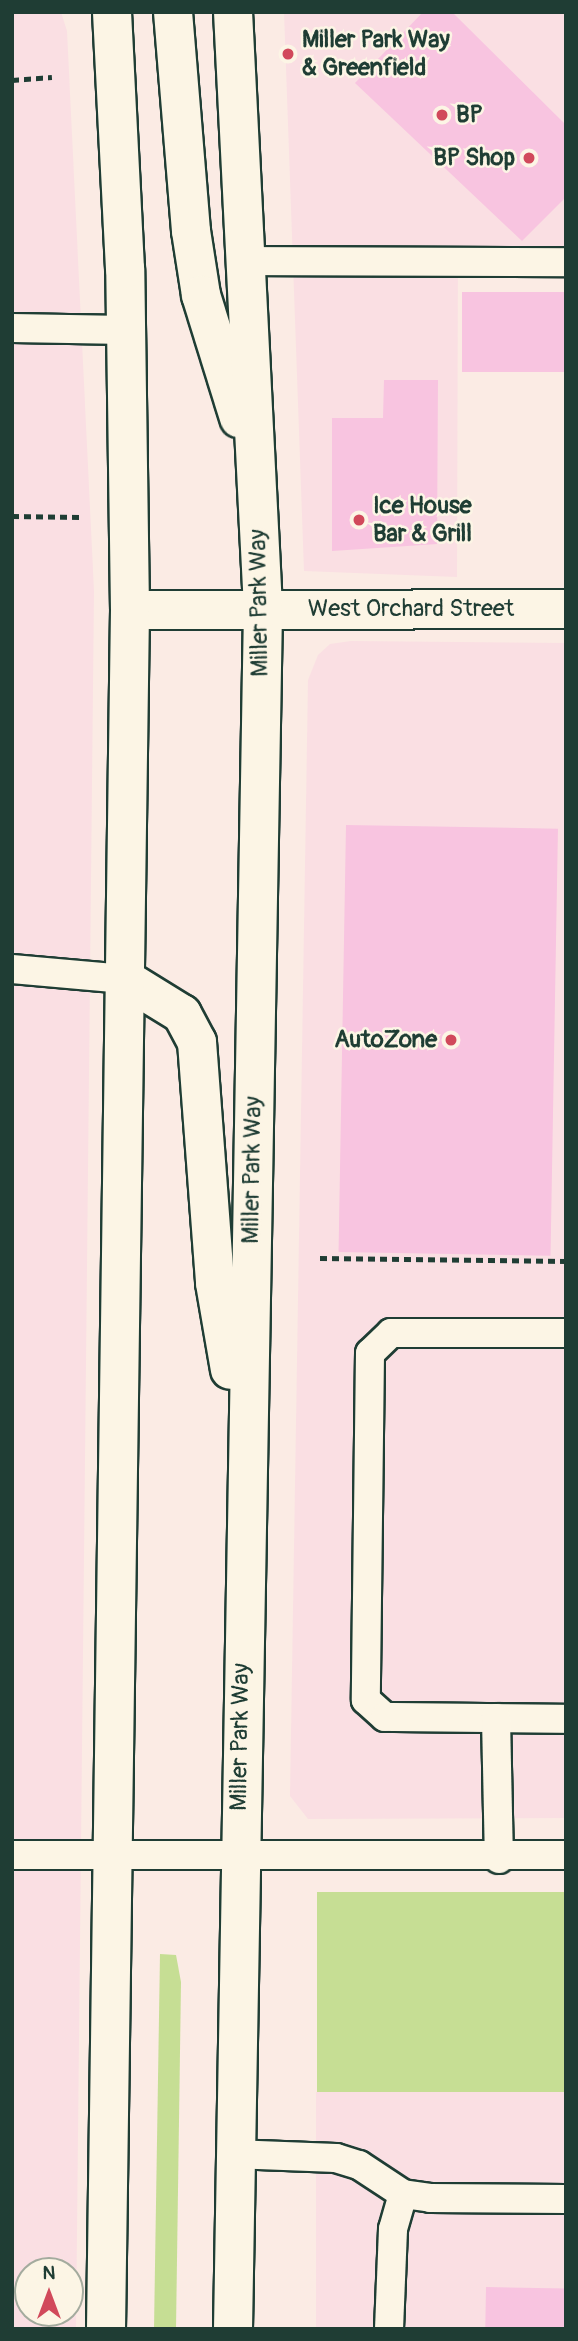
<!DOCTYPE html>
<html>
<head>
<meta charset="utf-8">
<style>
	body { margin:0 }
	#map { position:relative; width:578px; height:2341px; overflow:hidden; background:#fbebe4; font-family:Pangolin,sans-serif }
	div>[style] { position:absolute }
	.built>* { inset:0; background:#fadfe3; transform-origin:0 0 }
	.green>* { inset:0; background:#c6de94; transform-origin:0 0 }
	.building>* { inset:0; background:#f8c4e0; transform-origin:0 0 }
	.path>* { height:4.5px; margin-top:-2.25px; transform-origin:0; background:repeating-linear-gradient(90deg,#1f3d34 0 7px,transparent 0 12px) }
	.roads { filter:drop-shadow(2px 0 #1f3d34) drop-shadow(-2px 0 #1f3d34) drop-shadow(0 2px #1f3d34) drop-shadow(0 -2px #1f3d34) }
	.service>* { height:28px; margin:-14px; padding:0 14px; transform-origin:14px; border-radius:14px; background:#fcf5e5 }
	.minor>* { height:38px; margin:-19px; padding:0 19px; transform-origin:19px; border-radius:19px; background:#fcf5e5 }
	.secondary>* { height:38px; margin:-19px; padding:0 19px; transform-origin:19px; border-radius:19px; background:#fcf5e5 }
	.dots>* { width:19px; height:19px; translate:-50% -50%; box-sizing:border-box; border:4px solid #fcf5e5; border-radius:50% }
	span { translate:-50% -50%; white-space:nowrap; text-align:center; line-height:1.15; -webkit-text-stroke:5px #fcf5e5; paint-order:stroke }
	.poi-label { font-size:24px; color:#1f3d34; font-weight:700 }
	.left { translate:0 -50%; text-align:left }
	.right { translate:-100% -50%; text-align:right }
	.street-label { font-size:24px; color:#1f3d34 }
	.frame { position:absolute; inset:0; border:14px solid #1f3d34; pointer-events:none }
	.north { position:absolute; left:14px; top:2257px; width:70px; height:70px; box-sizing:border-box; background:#fcf5e5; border:2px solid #a4ab9e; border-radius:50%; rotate:0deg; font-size:19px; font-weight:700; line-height:28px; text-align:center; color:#1f3d34 }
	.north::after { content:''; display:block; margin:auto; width:24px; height:32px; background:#d1495b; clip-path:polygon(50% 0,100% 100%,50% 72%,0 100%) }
</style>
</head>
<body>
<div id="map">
	<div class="built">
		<div style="clip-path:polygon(evenodd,12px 12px,61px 12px,67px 31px,94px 591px,76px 2329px,12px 2329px,12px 12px,28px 2271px,70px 2271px,70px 2313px,28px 2313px,28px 2271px)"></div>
		<div style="clip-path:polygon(566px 12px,566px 248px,458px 246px,457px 577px,304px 571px,284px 12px)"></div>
		<div style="clip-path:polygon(351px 641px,566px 643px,566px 1818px,308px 1819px,290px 1796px,308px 680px,318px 655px,330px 644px)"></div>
		<div style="left:566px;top:2092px;width:237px;height:250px;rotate:90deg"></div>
	</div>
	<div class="green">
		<div style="left:566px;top:1892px;width:200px;height:249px;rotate:90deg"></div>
		<div style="clip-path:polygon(160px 1954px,176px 1955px,181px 1982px,176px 2329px,154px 2329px)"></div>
	</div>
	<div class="building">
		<div style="clip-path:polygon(423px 12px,452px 12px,566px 125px,566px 197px,522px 241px,355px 83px)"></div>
		<div style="left:462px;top:292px;width:104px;height:80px"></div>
		<div style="clip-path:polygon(384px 380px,438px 380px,437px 544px,332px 551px,332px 418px,383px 418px)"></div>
		<div style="left:346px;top:825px;width:212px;height:427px;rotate:1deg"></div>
		<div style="left:486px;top:2287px;width:80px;height:42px;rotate:1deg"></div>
	</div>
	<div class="path">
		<div style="left:12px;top:80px;width:40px;rotate:-4.3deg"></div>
		<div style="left:12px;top:516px;width:68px;rotate:0.8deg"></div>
		<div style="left:320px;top:1258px;width:246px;rotate:0.7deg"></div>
	</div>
	<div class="roads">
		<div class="service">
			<div style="left:247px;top:261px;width:319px;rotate:0.2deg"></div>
			<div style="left:12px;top:328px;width:114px;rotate:1deg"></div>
			<div style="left:12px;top:969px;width:113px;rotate:5.1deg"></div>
			<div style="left:566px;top:1333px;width:175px;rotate:180deg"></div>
			<div style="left:391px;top:1333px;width:29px;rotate:136deg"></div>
			<div style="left:370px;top:1353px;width:347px;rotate:90.7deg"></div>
			<div style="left:366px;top:1700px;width:25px;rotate:42deg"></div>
			<div style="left:385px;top:1717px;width:181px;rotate:0.6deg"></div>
			<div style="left:496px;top:1718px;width:141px;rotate:88.8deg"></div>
			<div style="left:12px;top:1855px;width:554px"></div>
			<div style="left:232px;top:2154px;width:104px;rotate:2.2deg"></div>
			<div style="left:336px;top:2158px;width:24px;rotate:17deg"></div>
			<div style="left:359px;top:2165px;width:53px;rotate:33.4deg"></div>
			<div style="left:403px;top:2194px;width:27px;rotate:8deg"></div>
			<div style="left:430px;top:2198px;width:136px;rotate:0.4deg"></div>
			<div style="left:389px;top:2329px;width:100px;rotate:-87.7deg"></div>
			<div style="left:393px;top:2229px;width:36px;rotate:-74deg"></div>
		</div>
		<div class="minor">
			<div style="left:130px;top:610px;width:436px;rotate:-0.1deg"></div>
		</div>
		<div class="secondary">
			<div style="left:173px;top:12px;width:220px;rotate:85.3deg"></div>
			<div style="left:191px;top:231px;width:65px;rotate:81.1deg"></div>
			<div style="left:201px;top:295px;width:129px;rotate:72.8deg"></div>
			<div style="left:125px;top:979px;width:67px;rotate:31.6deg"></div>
			<div style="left:182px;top:1014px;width:32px;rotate:62deg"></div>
			<div style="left:197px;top:1042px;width:242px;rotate:85.7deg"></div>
			<div style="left:215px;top:1283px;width:88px;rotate:80.2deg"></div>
			<div style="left:106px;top:2329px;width:1719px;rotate:-89.2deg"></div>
			<div style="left:130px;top:610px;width:341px;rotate:-90.8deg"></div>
			<div style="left:125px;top:269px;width:257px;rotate:-92.9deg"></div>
			<div style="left:233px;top:2329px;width:1721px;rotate:-89deg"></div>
			<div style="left:263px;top:608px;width:597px;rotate:-92.88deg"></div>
		</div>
	</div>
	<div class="dots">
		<div style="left:288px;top:54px;background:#d1495b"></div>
		<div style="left:442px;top:115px;background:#d1495b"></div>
		<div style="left:529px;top:158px;background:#d1495b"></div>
		<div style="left:359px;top:520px;background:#d1495b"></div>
		<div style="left:451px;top:1040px;background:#d1495b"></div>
	</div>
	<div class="poi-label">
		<span class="left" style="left:302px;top:54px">Miller Park Way<br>&amp; Greenfield</span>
		<span class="left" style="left:456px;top:115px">BP</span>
		<span class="right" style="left:515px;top:158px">BP Shop</span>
		<span class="left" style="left:373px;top:520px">Ice House<br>Bar &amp; Grill</span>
		<span class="right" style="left:437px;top:1040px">AutoZone</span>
	</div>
	<div class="street-label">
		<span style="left:259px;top:603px;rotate:-91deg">Miller Park Way</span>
		<span style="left:411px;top:609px">West Orchard Street</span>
		<span style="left:252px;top:1170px;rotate:-89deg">Miller Park Way</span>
		<span style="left:240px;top:1737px;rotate:-89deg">Miller Park Way</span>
	</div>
	<div class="frame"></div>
	<div class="north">N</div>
</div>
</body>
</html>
